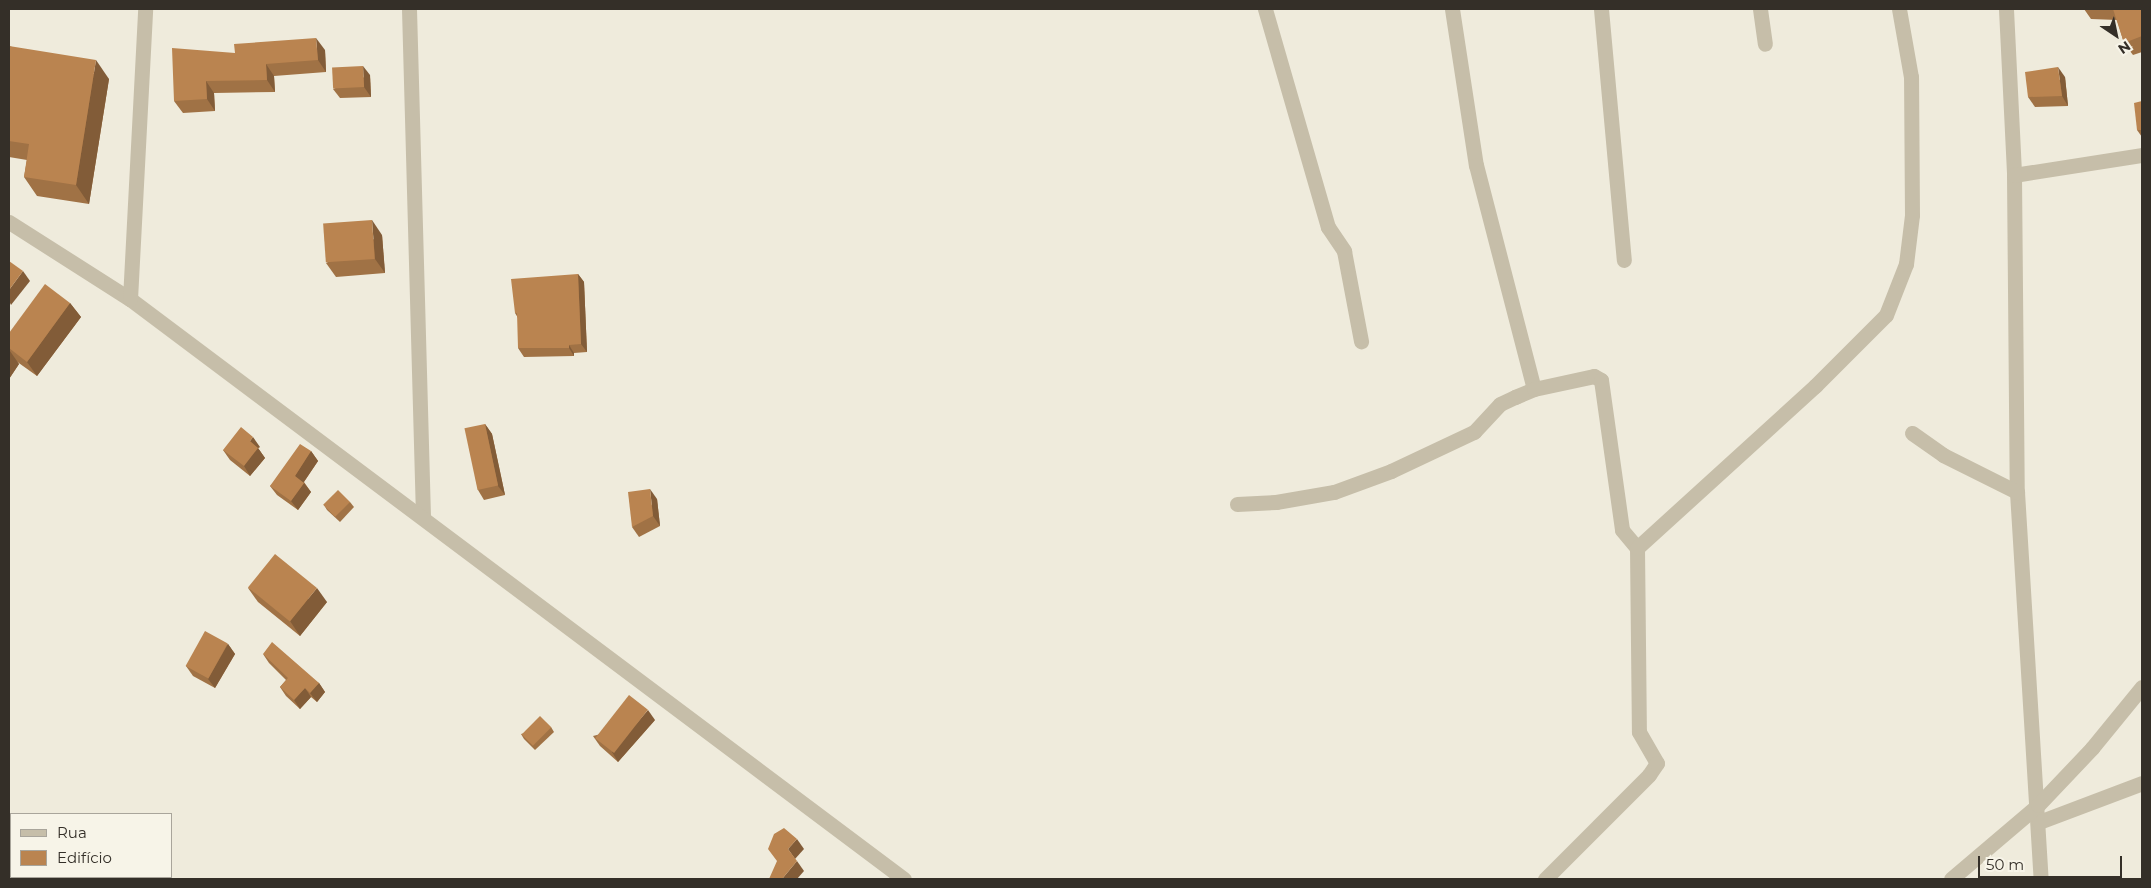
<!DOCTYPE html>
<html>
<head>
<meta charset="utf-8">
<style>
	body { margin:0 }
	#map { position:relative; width:2151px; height:888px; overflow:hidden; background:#efebdc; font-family:Montserrat,sans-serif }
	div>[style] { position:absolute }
	.minor>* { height:15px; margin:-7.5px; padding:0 7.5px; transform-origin:7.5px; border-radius:7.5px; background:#c6bea9 }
	.wall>* { inset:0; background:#a07245 }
	.shaded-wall>* { inset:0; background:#825c38 }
	.building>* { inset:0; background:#ba8450; transform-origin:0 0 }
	span { translate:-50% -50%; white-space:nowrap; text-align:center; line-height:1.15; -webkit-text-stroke:5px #f7f4e8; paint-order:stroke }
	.frame { position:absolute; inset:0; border:10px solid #342f28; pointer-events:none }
	.legend { position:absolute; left:10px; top:813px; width:162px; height:65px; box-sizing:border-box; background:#f7f4e8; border:1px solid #a9a59b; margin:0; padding:6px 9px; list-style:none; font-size:15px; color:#342f28 }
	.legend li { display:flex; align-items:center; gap:10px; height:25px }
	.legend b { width:25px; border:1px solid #a9a59b }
	.north { position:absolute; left:2091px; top:10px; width:50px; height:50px; -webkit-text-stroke:4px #f7f4e8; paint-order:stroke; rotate:146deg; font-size:14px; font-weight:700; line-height:20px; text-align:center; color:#342f28 }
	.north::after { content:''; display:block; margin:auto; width:18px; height:22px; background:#342f28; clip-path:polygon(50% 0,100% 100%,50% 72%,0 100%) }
	.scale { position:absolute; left:1978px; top:856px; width:144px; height:22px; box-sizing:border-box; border:2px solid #342f28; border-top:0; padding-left:6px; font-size:15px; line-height:18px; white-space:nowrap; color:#342f28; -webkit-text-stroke:4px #f7f4e8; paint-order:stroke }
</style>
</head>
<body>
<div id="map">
	<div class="minor">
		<div style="left:409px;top:9px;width:508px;rotate:88.42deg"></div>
		<div style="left:1265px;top:9px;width:227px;rotate:73.9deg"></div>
		<div style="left:1328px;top:227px;width:29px;rotate:56deg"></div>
		<div style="left:1344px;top:251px;width:92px;rotate:79.3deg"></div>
		<div style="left:1452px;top:9px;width:158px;rotate:81.3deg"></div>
		<div style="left:1476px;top:165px;width:231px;rotate:75.5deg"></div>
		<div style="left:1601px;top:9px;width:252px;rotate:84.8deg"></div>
		<div style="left:1760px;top:9px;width:35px;rotate:82deg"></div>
		<div style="left:2006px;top:9px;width:166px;rotate:87.2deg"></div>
		<div style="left:2014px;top:175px;width:317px;rotate:89.5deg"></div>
		<div style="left:2017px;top:492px;width:388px;rotate:86.5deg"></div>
		<div style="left:2014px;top:175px;width:130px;rotate:-8.9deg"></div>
		<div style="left:9px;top:222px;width:143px;rotate:32.5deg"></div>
		<div style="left:130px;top:299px;width:967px;rotate:36.85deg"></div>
		<div style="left:130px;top:299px;width:290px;rotate:-87deg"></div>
		<div style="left:1912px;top:433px;width:38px;rotate:35deg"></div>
		<div style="left:1943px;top:455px;width:83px;rotate:26.6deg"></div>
		<div style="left:1237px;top:504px;width:39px;rotate:-3deg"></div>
		<div style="left:1276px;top:502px;width:59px;rotate:-9.8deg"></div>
		<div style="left:1334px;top:492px;width:61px;rotate:-20.2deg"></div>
		<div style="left:1391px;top:471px;width:92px;rotate:-25.2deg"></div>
		<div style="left:1474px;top:432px;width:38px;rotate:-47deg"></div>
		<div style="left:1500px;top:404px;width:17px;rotate:-25deg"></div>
		<div style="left:1515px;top:397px;width:21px;rotate:-23deg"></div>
		<div style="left:1534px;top:389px;width:61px;rotate:-12.2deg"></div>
		<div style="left:1594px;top:376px;width:8px;rotate:30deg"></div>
		<div style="left:1601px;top:380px;width:151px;rotate:82deg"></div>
		<div style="left:1622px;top:530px;width:23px;rotate:50deg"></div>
		<div style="left:1637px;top:548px;width:184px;rotate:89.4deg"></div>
		<div style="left:1639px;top:732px;width:36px;rotate:60deg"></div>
		<div style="left:1657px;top:763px;width:14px;rotate:124deg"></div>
		<div style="left:1649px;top:775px;width:147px;rotate:135deg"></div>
		<div style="left:1637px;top:548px;width:241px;rotate:-42.3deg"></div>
		<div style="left:1815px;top:386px;width:100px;rotate:-45deg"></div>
		<div style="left:1886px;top:315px;width:55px;rotate:-68.6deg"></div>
		<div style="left:1906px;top:264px;width:49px;rotate:-83deg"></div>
		<div style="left:1912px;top:215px;width:138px;rotate:-90.4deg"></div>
		<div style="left:1911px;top:77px;width:69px;rotate:-100deg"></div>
		<div style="left:2039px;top:822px;width:110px;rotate:-20.7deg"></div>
		<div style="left:1951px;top:879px;width:114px;rotate:-40.4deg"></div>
		<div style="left:2038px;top:805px;width:79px;rotate:-46.5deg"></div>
		<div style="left:2092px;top:748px;width:79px;rotate:-50.7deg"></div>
	</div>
	<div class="wall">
		<div style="clip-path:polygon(2084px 9px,2142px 9px,2142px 52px,2133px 55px,2124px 43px,2117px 20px,2091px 19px)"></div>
		<div style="clip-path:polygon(9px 46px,109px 79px,89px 204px,37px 196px,24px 177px,27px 160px,9px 157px)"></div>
		<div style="clip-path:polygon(325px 50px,326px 72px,274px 76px,275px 92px,214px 93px,215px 111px,183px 113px,174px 101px,235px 53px)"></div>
		<div style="clip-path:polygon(370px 75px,371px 97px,340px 98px,333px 89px)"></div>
		<div style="clip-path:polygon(2065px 77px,2068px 106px,2035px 107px,2028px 97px)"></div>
		<div style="clip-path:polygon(2142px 101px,2142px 137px,2137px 130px)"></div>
		<div style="clip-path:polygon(382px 235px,385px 273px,336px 277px,326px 263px)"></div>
		<div style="clip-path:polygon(578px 274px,584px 282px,587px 352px,574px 353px,574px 356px,524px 357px,518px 348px,518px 318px,515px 313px)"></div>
		<div style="clip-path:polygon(70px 303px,81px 317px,37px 376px,16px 361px,19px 364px,9px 379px,9px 333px)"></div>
		<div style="clip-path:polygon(485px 424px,492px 434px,505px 495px,484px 500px,478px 490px)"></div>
		<div style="clip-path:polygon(260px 447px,258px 448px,265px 458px,250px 476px,230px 460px,223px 450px)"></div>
		<div style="clip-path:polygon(311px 451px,318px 461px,304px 482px,311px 492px,298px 510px,277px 495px,270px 486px)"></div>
		<div style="clip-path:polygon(657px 499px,660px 526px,639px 537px,632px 527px)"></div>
		<div style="clip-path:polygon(350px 502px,354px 507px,340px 522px,327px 510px,324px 505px)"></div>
		<div style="clip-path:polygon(248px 588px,327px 602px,300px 636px,258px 602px)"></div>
		<div style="clip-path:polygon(228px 644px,235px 654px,215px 688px,193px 676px,186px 666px)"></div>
		<div style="clip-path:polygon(263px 654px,319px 683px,325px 692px,317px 702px,311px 697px,300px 709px,286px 696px,280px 687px,286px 680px,269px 663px)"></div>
		<div style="clip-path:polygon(655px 720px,618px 762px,600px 746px,593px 736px)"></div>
		<div style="clip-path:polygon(551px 727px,554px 732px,535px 750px,524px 739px,521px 734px)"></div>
	</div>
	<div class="shaded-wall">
		<div style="clip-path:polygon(316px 38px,325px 50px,326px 72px,318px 60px)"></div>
		<div style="clip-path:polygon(96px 60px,109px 79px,89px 204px,76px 185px)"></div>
		<div style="clip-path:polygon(266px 64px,274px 76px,275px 92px,267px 80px)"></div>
		<div style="clip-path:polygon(363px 66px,370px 75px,371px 97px,364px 87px)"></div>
		<div style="clip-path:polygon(2058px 67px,2065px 77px,2068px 106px,2062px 96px)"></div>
		<div style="clip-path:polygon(206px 81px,214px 93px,215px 111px,207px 99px)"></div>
		<div style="clip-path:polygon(372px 220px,382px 235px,385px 273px,375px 259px)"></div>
		<div style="clip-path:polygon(23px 271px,30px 281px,11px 305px,9px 301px,9px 290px)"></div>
		<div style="clip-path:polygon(578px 274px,584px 282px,587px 352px,581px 344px)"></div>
		<div style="clip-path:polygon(70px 303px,81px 317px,37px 376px,27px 362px)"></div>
		<div style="clip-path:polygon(569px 345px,574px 353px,574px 356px,569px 348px)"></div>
		<div style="clip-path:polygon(10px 351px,19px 364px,9px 379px,9px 353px)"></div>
		<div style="clip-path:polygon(485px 424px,492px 434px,505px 495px,498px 486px)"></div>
		<div style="clip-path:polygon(253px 437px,260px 447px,258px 448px,265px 458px,250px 476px,244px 466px,250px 441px)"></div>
		<div style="clip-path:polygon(311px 451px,318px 461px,301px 486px,295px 476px)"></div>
		<div style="clip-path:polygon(304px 483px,311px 492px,298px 510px,291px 501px)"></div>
		<div style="clip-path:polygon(650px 489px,657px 499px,660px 526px,653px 516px)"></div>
		<div style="clip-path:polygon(317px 588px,327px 602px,300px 636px,290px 621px)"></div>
		<div style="clip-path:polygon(228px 644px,235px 654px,215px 688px,208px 679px)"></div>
		<div style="clip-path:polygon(319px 683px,325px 692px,317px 702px,310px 693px)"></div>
		<div style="clip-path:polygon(305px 688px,311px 697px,300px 709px,294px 700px)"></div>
		<div style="clip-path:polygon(648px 710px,655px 720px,618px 762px,612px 752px)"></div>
		<div style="clip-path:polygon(797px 839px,804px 849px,795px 859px,788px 849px)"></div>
		<div style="clip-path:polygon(797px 861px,804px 871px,797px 879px,782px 879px)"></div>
	</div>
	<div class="building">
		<div style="clip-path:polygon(2113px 9px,2142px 9px,2142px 36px,2124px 43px)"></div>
		<div style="clip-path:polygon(316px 38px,318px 60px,266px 64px,267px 80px,206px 81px,207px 99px,174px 101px,172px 48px,235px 53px,234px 44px)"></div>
		<div style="clip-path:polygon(9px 46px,96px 60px,76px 185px,24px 177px,29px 144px,9px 141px)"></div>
		<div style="left:363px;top:66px;width:21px;height:31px;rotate:87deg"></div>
		<div style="clip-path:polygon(2058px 67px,2062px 96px,2028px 97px,2025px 72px)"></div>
		<div style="clip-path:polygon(2142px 101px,2142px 130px,2137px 130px,2134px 103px)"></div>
		<div style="left:372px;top:220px;width:39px;height:49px;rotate:86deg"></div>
		<div style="clip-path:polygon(9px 261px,23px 271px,9px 290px)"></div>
		<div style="clip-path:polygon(578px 274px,581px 344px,569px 345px,569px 348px,518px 348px,517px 313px,515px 313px,511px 279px)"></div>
		<div style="clip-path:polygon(45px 284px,70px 303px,27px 362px,9px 348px,9px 333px)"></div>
		<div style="left:485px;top:424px;width:63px;height:21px;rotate:78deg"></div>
		<div style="clip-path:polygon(241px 427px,253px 437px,250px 441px,258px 448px,244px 466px,223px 450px)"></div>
		<div style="clip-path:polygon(300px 444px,311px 451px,295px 476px,304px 483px,291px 501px,270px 486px)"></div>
		<div style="clip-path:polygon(650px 489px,653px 516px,632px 527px,628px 492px)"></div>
		<div style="left:338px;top:490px;width:17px;height:21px;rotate:45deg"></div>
		<div style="left:275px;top:554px;width:54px;height:43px;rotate:39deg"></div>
		<div style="left:205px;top:631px;width:26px;height:40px;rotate:29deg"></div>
		<div style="clip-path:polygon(272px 642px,319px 683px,310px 693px,305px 688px,294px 700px,280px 687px,288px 678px,263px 654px)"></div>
		<div style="left:629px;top:695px;width:24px;height:55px;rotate:38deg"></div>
		<div style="left:540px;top:716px;width:16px;height:26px;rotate:45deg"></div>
		<div style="clip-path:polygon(784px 828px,797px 839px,788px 849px,797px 861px,782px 879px,769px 879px,777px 861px,768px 849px,774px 834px)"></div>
	</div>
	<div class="frame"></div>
	<ul class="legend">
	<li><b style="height:6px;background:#c6bea9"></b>Rua</li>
	<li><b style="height:14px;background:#ba8450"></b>Edifício</li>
	</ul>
	<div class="north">N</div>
	<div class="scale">50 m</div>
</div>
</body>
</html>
